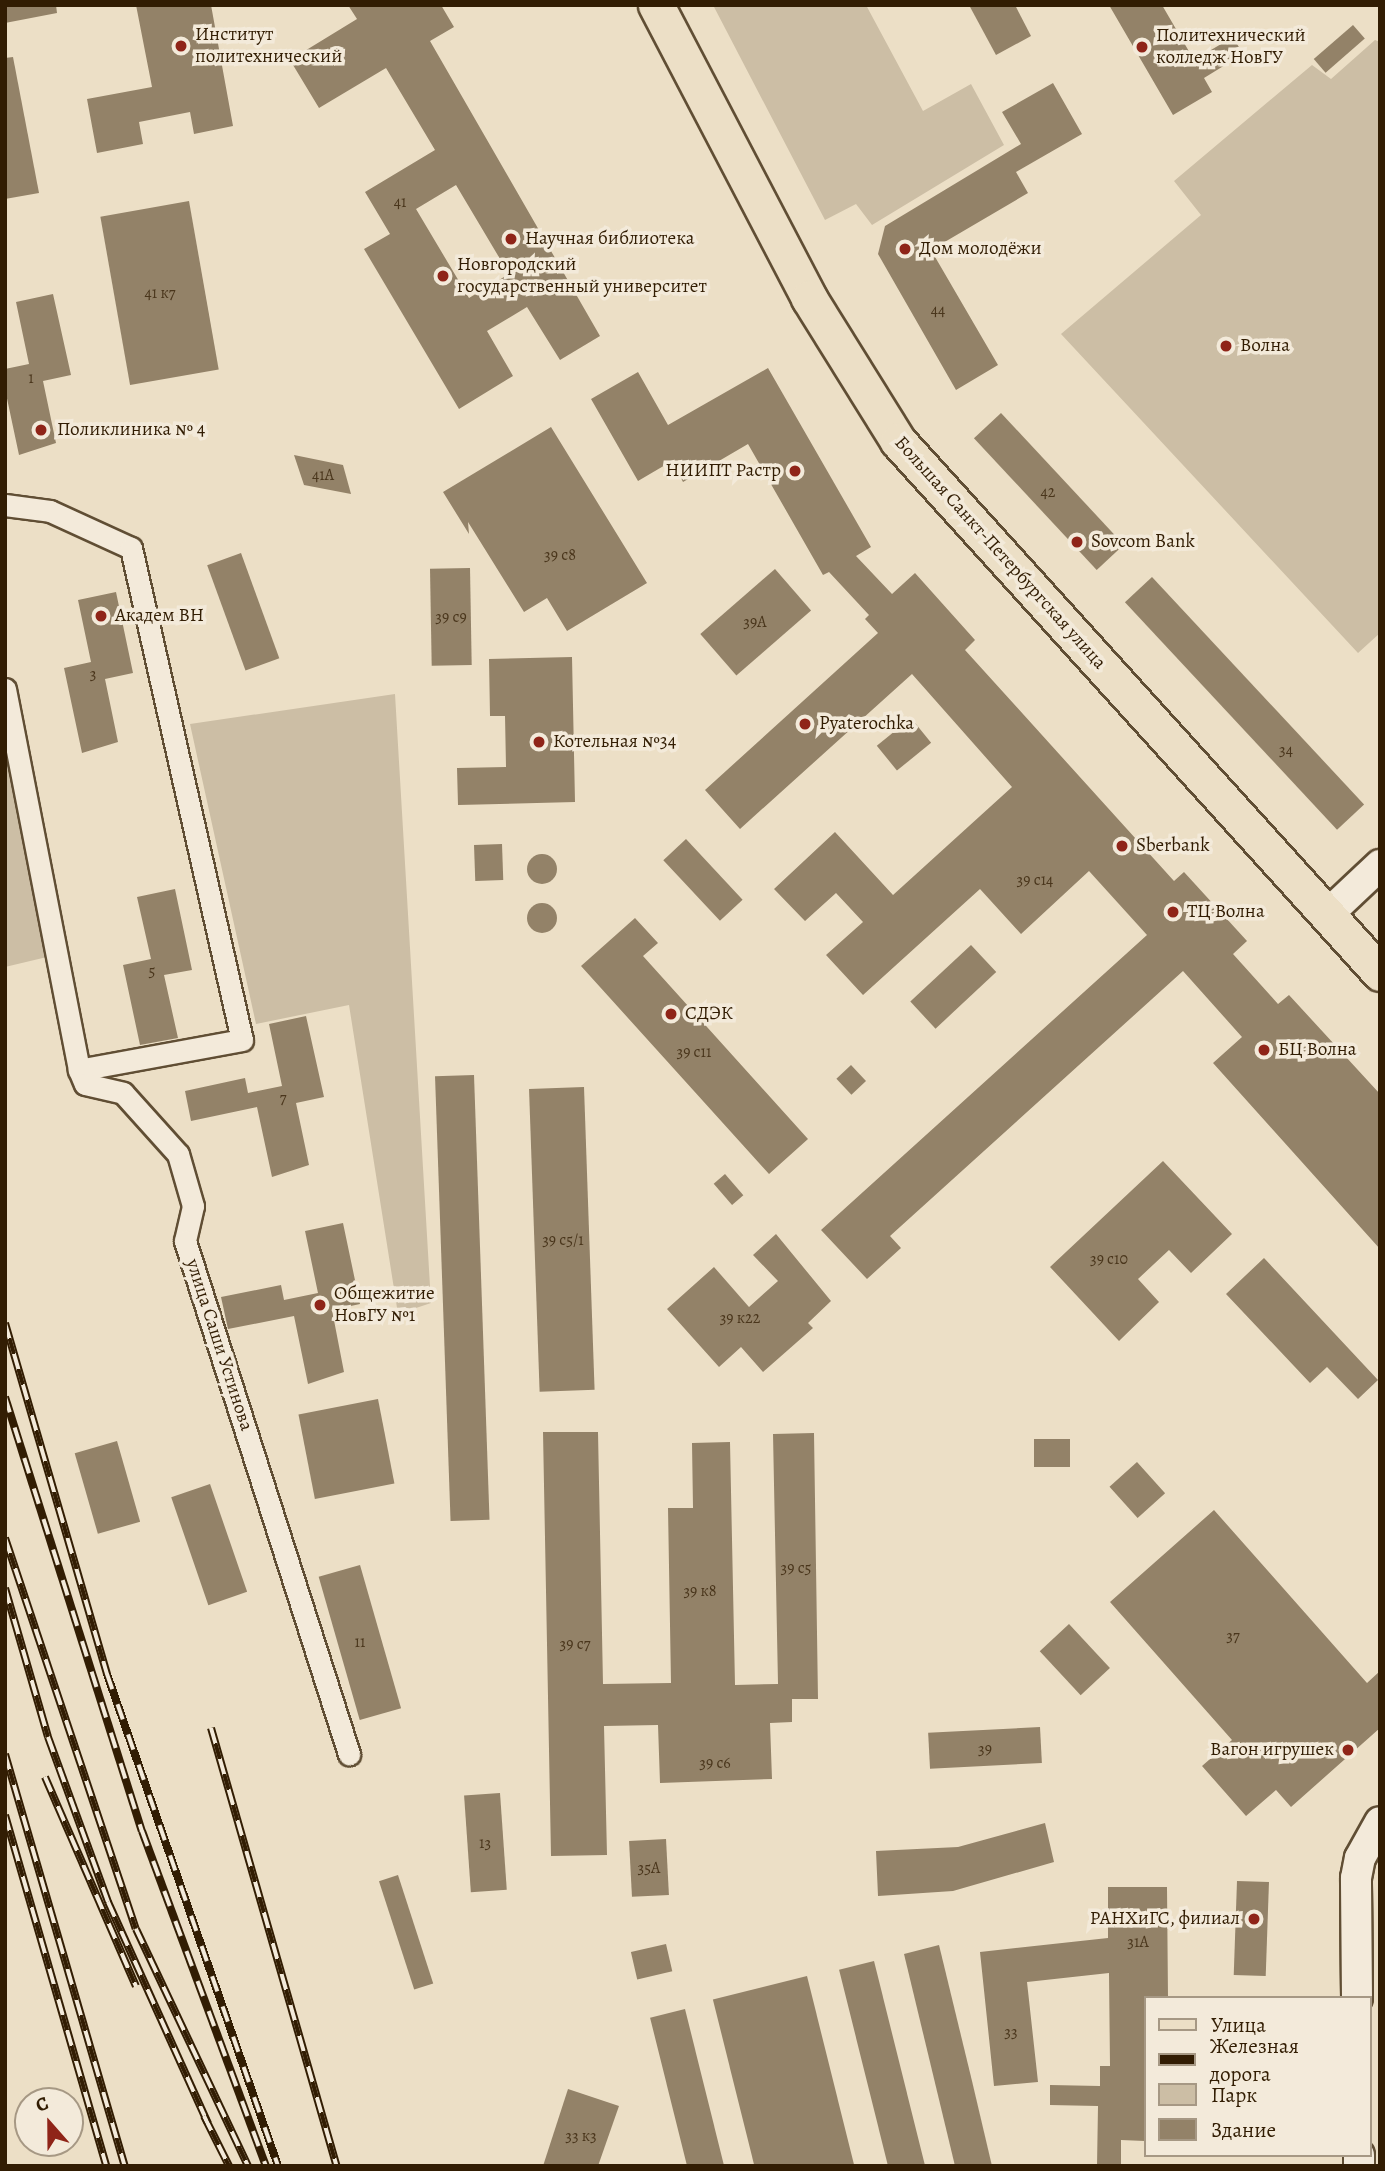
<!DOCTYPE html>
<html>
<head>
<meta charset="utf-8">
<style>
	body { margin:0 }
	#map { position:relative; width:1385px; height:2171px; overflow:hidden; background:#ecdfc6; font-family:Alegreya,serif }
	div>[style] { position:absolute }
	.green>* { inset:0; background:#ccbea5 }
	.building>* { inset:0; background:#938268; transform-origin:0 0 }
	.round { border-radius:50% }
	.roads { filter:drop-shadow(2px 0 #604e34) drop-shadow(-2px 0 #604e34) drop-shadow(0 2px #604e34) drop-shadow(0 -2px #604e34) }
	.street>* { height:21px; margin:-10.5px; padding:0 10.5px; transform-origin:10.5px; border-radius:10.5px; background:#f3eada }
	.secondary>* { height:30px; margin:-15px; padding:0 15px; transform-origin:15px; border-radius:15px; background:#f3eada }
	.primary>* { height:35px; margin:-17.5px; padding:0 17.5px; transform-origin:17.5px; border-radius:17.5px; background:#ecdfc6 }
	.rail>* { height:8px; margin-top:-4px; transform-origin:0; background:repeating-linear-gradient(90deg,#f3eada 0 16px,#321d03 0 32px); box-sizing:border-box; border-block:2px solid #321d03 }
	.dots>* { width:19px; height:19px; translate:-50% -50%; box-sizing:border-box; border:4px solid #f3eada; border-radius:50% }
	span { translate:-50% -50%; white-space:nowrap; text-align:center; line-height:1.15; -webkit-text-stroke:7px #f3eada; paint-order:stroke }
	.number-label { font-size:16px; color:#4a361c }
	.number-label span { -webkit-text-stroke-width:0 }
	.poi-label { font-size:19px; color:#321d03 }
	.left { translate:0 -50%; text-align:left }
	.right { translate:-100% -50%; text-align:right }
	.street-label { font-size:19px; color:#321d03 }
	.frame { position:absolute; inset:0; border:7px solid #321d03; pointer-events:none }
	.legend { position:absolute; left:1144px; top:1996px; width:228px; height:161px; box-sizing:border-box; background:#f3eada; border:2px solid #a69884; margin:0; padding:9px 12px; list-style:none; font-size:21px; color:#321d03 }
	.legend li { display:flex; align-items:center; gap:14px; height:35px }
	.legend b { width:35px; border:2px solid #a69884 }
	.north { position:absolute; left:14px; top:2087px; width:70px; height:70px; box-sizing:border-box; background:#f3eada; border:2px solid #a69884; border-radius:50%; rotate:339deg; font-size:19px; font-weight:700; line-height:28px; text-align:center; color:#321d03 }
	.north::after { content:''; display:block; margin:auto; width:24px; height:32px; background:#8f2418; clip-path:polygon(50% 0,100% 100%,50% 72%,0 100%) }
</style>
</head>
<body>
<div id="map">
	<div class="green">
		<div style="clip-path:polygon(713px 5px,866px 5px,923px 111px,971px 84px,1004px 145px,872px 225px,856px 204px,825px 220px)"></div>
		<div style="clip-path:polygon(1375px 40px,1380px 42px,1380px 633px,1358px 653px,1061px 334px,1201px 215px,1174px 181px,1312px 65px,1331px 79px)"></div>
		<div style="clip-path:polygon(395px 694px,431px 1303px,398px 1314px,349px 1005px,256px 1024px,190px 724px)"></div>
		<div style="clip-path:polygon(5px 737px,47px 957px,5px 967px)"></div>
	</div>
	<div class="building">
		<div style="clip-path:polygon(5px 5px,56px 5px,57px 13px,5px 23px)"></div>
		<div style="clip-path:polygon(136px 5px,211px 5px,233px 126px,194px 134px,190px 112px,139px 122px,143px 144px,97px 153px,87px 99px,152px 87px)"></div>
		<div style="clip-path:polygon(evenodd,348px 5px,441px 5px,454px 27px,430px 41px,600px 336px,560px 360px,527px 307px,487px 331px,513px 376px,459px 409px,364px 249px,390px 234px,365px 192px,435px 150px,386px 68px,319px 108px,290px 60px,357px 19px,348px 5px,456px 185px,509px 274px,469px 298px,416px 209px,456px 185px)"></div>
		<div style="clip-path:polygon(969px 5px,1015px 5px,1031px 36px,996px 55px)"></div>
		<div style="clip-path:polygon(1109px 5px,1162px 5px,1194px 60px,1233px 37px,1243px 54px,1204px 78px,1212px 92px,1173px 115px)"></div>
		<div style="left:1353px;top:25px;width:18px;height:52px;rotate:49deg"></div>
		<div style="clip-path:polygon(13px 57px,39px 193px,5px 199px,5px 58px)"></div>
		<div style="clip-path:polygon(1053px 83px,1082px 134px,1016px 172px,1028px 193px,931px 250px,998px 365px,956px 390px,878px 254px,885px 226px,1021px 144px,1002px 112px)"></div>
		<div style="left:189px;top:201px;width:171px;height:90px;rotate:80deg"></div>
		<div style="clip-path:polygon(53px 294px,71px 375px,43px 381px,56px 443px,19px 455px,5px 389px,5px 369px,29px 364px,16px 302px)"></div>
		<div style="clip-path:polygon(768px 368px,871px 547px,856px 556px,892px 594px,915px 573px,975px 640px,965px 650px,1174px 881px,1184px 872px,1247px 941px,1233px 954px,1278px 1004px,1289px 995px,1380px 1094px,1380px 1249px,1213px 1063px,1242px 1037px,1183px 971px,890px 1236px,901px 1248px,867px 1279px,821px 1230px,1147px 935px,1089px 871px,1021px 934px,980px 889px,863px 995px,826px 955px,863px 922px,836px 893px,805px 921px,774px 889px,835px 832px,893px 895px,1012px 787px,912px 674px,740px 829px,705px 790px,878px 633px,865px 619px,869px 615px,829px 572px,823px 575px,748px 444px,683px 482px,672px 461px,638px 481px,591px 399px,638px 372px,668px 425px)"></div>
		<div style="left:1001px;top:413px;width:180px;height:37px;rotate:47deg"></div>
		<div style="clip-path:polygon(551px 427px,647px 583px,567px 631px,547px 598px,524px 612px,468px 522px,469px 534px,443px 492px)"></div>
		<div style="clip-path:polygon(294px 455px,343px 465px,351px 494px,304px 485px)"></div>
		<div style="left:241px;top:553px;width:112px;height:36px;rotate:70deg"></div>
		<div style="left:470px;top:568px;width:97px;height:40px;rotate:89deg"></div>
		<div style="left:775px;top:569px;width:55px;height:99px;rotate:49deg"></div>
		<div style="left:1152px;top:577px;width:311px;height:37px;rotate:47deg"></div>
		<div style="clip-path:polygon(116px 592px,133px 673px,105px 679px,118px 742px,82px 753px,64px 668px,91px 662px,78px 600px)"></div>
		<div style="clip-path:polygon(572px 657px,575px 802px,458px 805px,457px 768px,506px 767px,505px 716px,490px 716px,489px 659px)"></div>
		<div style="left:911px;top:718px;width:32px;height:44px;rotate:51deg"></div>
		<div style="left:686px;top:839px;width:83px;height:31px;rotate:47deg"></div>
		<div style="left:502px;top:844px;width:36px;height:28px;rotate:88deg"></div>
		<div class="round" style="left:527px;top:854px;width:30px;height:30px"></div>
		<div style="clip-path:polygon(175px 889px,192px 970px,164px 975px,178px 1038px,140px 1045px,123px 965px,151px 959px,137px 897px)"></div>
		<div class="round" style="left:527px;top:903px;width:30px;height:30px"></div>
		<div style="clip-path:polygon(635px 918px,658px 943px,643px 956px,808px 1139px,769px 1174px,581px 966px)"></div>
		<div style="left:971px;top:945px;width:37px;height:83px;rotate:47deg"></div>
		<div style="clip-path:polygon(306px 1016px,324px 1097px,296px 1103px,309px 1165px,272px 1177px,257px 1107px,191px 1121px,185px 1091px,245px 1078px,248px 1093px,282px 1086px,269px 1024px)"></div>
		<div style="left:851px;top:1065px;width:22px;height:20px;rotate:47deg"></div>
		<div style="left:474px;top:1075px;width:445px;height:39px;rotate:88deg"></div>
		<div style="left:584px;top:1087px;width:303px;height:55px;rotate:88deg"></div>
		<div style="clip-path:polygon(1163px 1161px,1232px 1234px,1191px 1273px,1169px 1250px,1138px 1279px,1159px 1302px,1119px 1341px,1050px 1267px)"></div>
		<div style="left:725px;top:1174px;width:28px;height:15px;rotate:49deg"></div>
		<div style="clip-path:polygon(343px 1223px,360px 1304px,332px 1310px,344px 1372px,308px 1384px,294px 1316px,228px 1329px,221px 1297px,281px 1285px,284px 1300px,318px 1293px,305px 1231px)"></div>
		<div style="clip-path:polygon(776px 1234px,831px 1301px,808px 1323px,813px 1328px,763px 1372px,741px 1347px,719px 1367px,667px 1309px,714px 1267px,749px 1307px,778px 1281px,753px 1255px)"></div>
		<div style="clip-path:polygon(1264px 1258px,1378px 1380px,1358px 1399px,1327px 1367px,1310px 1383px,1226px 1294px)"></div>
		<div style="left:378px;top:1399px;width:86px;height:81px;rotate:79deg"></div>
		<div style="clip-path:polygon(543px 1432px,598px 1432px,603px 1684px,671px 1683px,668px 1508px,693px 1508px,692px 1443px,730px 1442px,735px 1685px,778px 1684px,773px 1434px,814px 1433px,818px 1699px,792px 1699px,792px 1722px,770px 1723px,772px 1779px,660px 1783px,658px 1725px,604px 1726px,607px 1855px,551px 1856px)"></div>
		<div style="left:1034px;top:1439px;width:36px;height:28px"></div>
		<div style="left:117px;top:1441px;width:84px;height:44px;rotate:74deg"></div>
		<div style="left:1137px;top:1462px;width:42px;height:37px;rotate:48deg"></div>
		<div style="left:210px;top:1484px;width:114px;height:41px;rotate:71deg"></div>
		<div style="clip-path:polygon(1214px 1510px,1367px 1683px,1380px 1671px,1380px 1728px,1291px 1807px,1276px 1790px,1246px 1816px,1202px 1766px,1232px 1740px,1110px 1602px)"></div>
		<div style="left:360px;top:1565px;width:149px;height:43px;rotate:74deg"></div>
		<div style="left:1069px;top:1624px;width:60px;height:40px;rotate:47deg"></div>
		<div style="left:1040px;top:1727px;width:36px;height:112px;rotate:87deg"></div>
		<div style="left:500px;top:1793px;width:97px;height:36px;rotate:86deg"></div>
		<div style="clip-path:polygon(1045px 1823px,1054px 1862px,953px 1891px,878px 1896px,876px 1851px,958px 1847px)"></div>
		<div style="left:666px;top:1839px;width:56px;height:37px;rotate:87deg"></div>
		<div style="left:398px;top:1875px;width:114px;height:20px;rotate:72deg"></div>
		<div style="left:1237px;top:1881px;width:32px;height:94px;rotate:2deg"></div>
		<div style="clip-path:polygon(1108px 1887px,1167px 1887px,1168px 1998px,1145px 1998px,1145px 2141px,1121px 2140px,1121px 2166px,1097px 2166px,1098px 2106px,1050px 2105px,1050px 2085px,1100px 2086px,1100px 2066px,1110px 2066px,1109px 1973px,1027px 1982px,1038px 2082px,994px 2086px,980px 1952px,1108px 1938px)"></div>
		<div style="left:666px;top:1944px;width:28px;height:36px;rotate:77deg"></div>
		<div style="clip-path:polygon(939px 1945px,972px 2081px,992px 2166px,955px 2166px,904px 1954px)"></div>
		<div style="left:874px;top:1961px;width:211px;height:36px;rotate:76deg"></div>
		<div style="left:807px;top:1976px;width:196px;height:97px;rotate:76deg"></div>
		<div style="left:685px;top:2009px;width:162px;height:36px;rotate:76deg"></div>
		<div style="clip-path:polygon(568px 2089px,619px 2106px,598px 2166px,543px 2166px)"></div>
	</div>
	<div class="roads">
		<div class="street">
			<div style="left:5px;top:505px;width:45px;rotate:7.6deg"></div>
			<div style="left:50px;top:511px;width:89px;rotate:24.6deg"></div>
			<div style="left:131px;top:548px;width:504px;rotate:77.29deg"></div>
			<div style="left:242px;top:1040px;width:166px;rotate:169.6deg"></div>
			<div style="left:5px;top:689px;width:388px;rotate:79deg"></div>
			<div style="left:79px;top:1070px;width:15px;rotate:67deg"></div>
			<div style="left:85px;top:1084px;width:39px;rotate:13deg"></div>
			<div style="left:123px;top:1093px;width:82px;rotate:48deg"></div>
			<div style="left:178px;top:1154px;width:54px;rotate:73.9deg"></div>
			<div style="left:193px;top:1206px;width:36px;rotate:103deg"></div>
			<div style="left:185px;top:1241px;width:539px;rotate:72.27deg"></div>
		</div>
		<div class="secondary">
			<div style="left:1327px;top:915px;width:73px;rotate:-43.3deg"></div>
			<div style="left:1357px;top:1998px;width:120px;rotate:-90.5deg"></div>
			<div style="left:1356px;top:1878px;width:20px;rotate:-79deg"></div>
			<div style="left:1360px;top:1858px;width:41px;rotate:-60.9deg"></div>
			<div style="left:1359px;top:2155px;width:11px;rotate:90deg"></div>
		</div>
		<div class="primary">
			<div style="left:656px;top:5px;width:331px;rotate:62.4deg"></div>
			<div style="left:809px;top:298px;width:168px;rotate:58.1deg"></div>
			<div style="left:898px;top:441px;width:718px;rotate:47.82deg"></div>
		</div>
	</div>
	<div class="rail">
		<div style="left:5px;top:1323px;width:366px;rotate:73.8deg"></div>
		<div style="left:107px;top:1674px;width:521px;rotate:70.83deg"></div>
		<div style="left:5px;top:1397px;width:455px;rotate:72.5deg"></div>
		<div style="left:142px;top:1831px;width:357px;rotate:69.7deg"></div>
		<div style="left:5px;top:1538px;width:412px;rotate:71.5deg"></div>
		<div style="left:136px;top:1929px;width:262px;rotate:64.7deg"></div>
		<div style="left:5px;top:1588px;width:155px;rotate:73.9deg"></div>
		<div style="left:48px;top:1737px;width:176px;rotate:70deg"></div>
		<div style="left:108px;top:1902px;width:243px;rotate:65.7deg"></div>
		<div style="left:211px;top:1728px;width:456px;rotate:74deg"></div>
		<div style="left:5px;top:1754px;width:429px;rotate:73.8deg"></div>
		<div style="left:45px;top:1777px;width:228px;rotate:66.5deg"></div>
		<div style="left:5px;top:1815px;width:365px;rotate:73.9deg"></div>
		<div style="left:204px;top:2116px;width:56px;rotate:63.4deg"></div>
	</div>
	<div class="dots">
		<div style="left:181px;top:46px;background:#8f2418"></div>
		<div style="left:1142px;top:47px;background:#8f2418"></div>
		<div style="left:511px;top:239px;background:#8f2418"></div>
		<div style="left:905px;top:249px;background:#8f2418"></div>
		<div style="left:443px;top:276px;background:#8f2418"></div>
		<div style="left:1226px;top:346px;background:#8f2418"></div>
		<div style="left:41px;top:430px;background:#8f2418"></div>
		<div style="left:795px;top:471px;background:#8f2418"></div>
		<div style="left:1077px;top:542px;background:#8f2418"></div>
		<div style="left:101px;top:616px;background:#8f2418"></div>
		<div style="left:805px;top:724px;background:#8f2418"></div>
		<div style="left:539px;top:742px;background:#8f2418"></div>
		<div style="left:1122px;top:846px;background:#8f2418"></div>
		<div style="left:1173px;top:912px;background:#8f2418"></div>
		<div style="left:671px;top:1014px;background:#8f2418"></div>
		<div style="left:1264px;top:1050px;background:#8f2418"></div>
		<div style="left:320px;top:1305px;background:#8f2418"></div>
		<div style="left:1348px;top:1750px;background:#8f2418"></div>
		<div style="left:1254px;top:1919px;background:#8f2418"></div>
	</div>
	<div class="number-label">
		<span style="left:400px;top:202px">41</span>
		<span style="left:160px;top:293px">41 к7</span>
		<span style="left:938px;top:310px">44</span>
		<span style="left:31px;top:378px">1</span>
		<span style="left:323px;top:475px">41А</span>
		<span style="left:1048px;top:492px">42</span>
		<span style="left:560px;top:555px">39 с8</span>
		<span style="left:451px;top:617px">39 с9</span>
		<span style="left:755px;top:622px">39А</span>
		<span style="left:93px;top:674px">3</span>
		<span style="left:1286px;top:750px">34</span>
		<span style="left:1035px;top:880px">39 с14</span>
		<span style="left:152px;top:971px">5</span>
		<span style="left:694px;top:1052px">39 с11</span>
		<span style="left:283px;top:1098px">7</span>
		<span style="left:563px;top:1240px">39 с5/1</span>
		<span style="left:1109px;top:1259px">39 с10</span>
		<span style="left:740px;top:1318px">39 к22</span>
		<span style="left:796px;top:1568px">39 с5</span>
		<span style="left:700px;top:1591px">39 к8</span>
		<span style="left:1233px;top:1636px">37</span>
		<span style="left:360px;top:1642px">11</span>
		<span style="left:575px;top:1644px">39 с7</span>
		<span style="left:985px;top:1749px">39</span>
		<span style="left:715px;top:1763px">39 с6</span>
		<span style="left:485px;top:1843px">13</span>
		<span style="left:649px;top:1868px">35А</span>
		<span style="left:1138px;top:1942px">31А</span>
		<span style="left:1011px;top:2032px">33</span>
		<span style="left:581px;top:2136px">33 к3</span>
	</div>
	<div class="poi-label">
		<span class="left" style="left:195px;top:46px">Институт<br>политехнический</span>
		<span class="left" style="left:1156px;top:47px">Политехнический<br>колледж НовГУ</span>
		<span class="left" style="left:525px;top:239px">Научная библиотека</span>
		<span class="left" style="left:919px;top:249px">Дом молодёжи</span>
		<span class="left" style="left:457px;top:276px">Новгородский<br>государственный университет</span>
		<span class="left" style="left:1240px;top:346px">Волна</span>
		<span class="left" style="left:57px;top:430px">Поликлиника № 4</span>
		<span class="right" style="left:781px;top:471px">НИИПТ Растр</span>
		<span class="left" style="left:1091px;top:542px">Sovcom Bank</span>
		<span class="left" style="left:115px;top:616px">Академ ВН</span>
		<span class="left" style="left:819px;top:724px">Pyaterochka</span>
		<span class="left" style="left:553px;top:742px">Котельная №34</span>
		<span class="left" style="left:1136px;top:846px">Sberbank</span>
		<span class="left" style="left:1187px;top:912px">ТЦ Волна</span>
		<span class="left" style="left:685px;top:1014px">СДЭК</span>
		<span class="left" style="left:1278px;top:1050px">БЦ Волна</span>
		<span class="left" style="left:334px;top:1305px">Общежитие<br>НовГУ №1</span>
		<span class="right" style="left:1334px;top:1750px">Вагон игрушек</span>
		<span class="right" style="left:1240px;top:1919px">РАНХиГС, филиал</span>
	</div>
	<div class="street-label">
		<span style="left:1000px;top:553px;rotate:48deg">Большая Санкт-Петербургская улица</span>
		<span style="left:219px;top:1345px;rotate:72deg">улица Саши Устинова</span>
	</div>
	<div class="frame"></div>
	<ul class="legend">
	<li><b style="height:9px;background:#ecdfc6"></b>Улица</li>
	<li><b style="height:9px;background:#321d03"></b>Железная дорога</li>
	<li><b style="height:19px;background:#ccbea5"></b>Парк</li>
	<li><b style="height:19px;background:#938268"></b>Здание</li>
	</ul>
	<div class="north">С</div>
</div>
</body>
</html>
